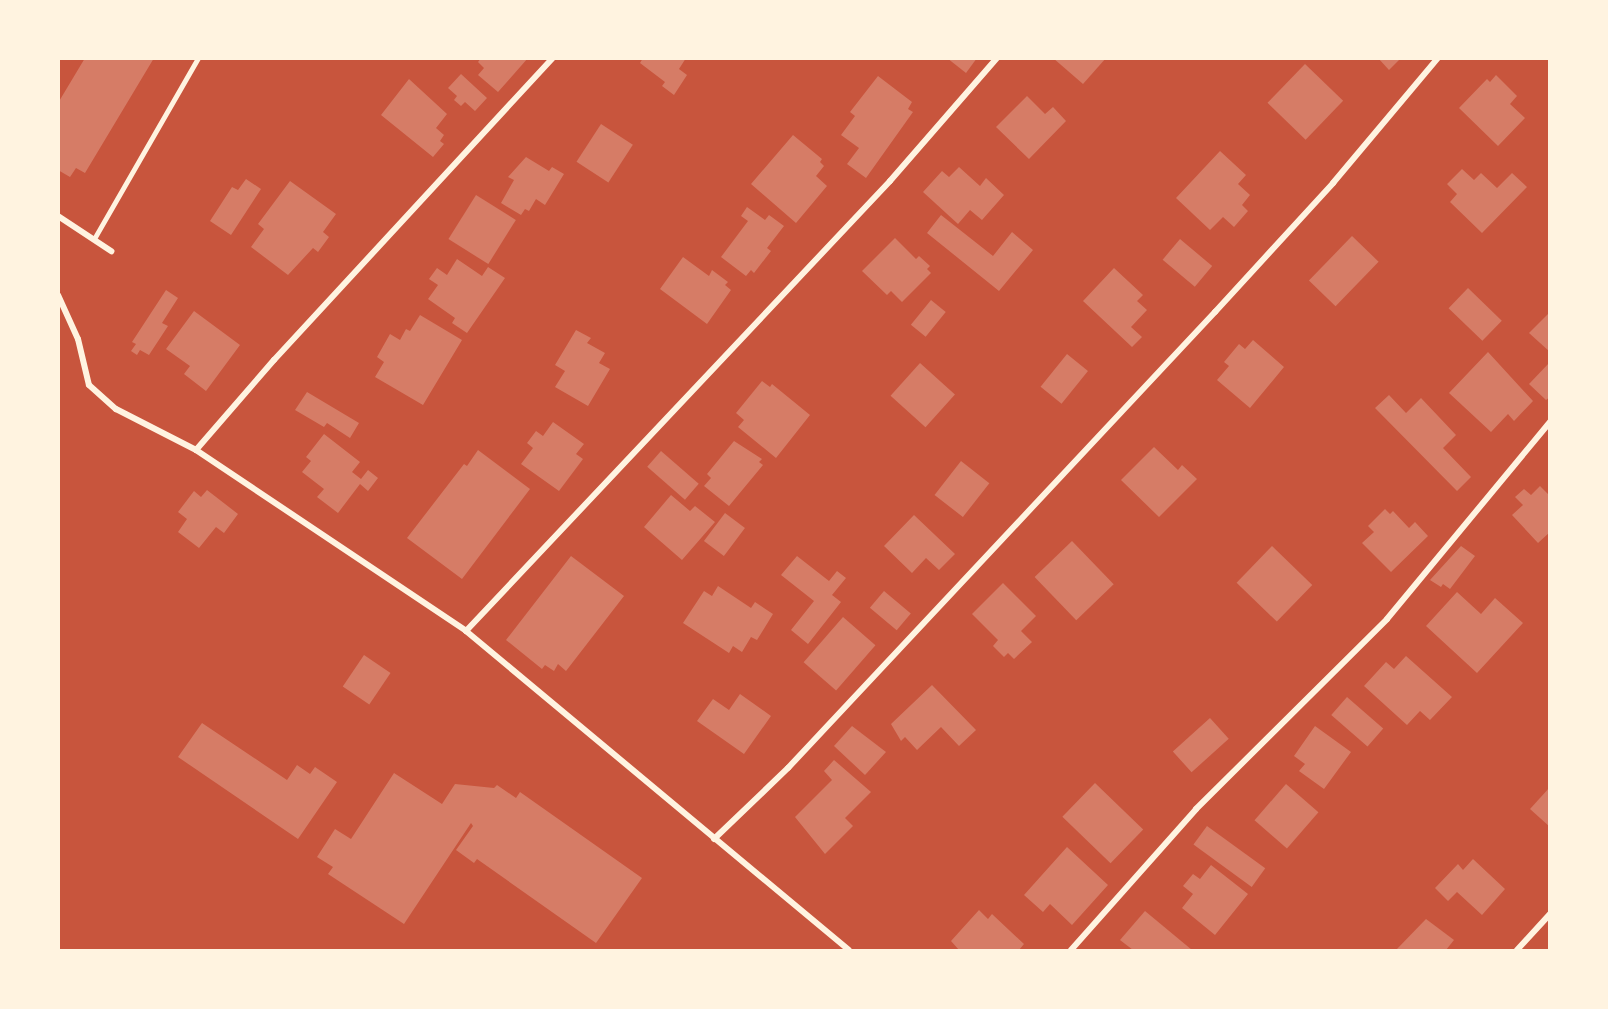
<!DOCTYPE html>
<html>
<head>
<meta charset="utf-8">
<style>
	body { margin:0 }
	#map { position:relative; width:1608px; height:1009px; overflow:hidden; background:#c8553d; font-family:"Public Sans",sans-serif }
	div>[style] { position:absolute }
	.building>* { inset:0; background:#d67c66; transform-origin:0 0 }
	.service>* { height:4.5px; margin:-2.25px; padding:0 2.25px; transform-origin:2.25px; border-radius:2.25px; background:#fff3e0 }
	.minor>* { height:6px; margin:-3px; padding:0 3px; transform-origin:3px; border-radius:3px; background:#fff3e0 }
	span { translate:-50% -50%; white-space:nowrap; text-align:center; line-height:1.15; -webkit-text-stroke:5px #fff3e0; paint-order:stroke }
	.frame { position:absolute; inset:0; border:60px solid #fff3e0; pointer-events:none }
</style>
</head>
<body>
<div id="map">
	<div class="building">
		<div style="clip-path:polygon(85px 58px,154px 58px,85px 173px,76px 168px,70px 177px,58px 170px,58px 103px)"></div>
		<div style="clip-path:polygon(481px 58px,528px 58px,498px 92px,478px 75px,484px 68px,478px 62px)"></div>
		<div style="clip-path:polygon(643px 58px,686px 58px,679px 69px,687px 75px,674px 95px,662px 86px,665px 82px,640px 63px)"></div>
		<div style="clip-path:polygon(947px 58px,977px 58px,966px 73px)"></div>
		<div style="clip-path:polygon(1053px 58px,1106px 58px,1083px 84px)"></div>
		<div style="clip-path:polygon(1378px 58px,1401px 58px,1389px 70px)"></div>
		<div style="left:1305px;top:64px;width:53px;height:54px;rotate:44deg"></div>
		<div style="clip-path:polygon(461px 74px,487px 98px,475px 111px,465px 102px,461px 106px,454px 100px,457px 96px,448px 88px)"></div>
		<div style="clip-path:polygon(1496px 75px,1517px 96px,1510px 104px,1525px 118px,1498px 146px,1459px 108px,1487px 79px,1490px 82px)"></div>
		<div style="clip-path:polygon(878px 76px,912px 102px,908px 109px,913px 112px,866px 178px,847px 164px,859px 148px,841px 135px,855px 116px,850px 112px)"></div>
		<div style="clip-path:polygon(409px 79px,447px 114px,436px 128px,444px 135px,440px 141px,444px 144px,433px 157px,381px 115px)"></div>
		<div style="clip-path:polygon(1027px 96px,1045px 114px,1053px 107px,1066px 121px,1029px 159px,996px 127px)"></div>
		<div style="left:601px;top:124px;width:38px;height:45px;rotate:33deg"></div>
		<div style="clip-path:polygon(793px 135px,822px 159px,820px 162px,824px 166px,816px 176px,827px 186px,796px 223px,751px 184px)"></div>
		<div style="clip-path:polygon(1220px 151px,1246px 175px,1238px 184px,1250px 195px,1242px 205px,1248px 211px,1234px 227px,1223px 217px,1210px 230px,1176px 198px)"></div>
		<div style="clip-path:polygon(526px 157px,549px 171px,552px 167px,564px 174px,545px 205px,536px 199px,529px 211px,525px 209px,521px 215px,501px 203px,514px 180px,508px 177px)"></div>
		<div style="clip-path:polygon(959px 167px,980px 186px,986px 178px,1004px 195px,982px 220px,970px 210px,958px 224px,923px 192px,942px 171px,949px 177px)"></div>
		<div style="clip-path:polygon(1462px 169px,1474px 180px,1481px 173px,1497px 188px,1512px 173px,1527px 187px,1482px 233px,1450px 202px,1457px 194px,1447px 184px)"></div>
		<div style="clip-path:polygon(246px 179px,261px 189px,231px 235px,210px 221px,232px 187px,238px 190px)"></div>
		<div style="clip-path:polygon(290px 181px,336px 214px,323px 232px,329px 237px,318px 252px,313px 248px,288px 275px,251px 247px,264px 229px,258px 224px)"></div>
		<div style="left:476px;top:195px;width:47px;height:52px;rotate:32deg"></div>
		<div style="clip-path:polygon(747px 207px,765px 220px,769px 215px,784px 226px,767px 248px,771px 251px,754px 273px,751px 270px,746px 276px,721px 257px,748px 221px,741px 216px)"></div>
		<div style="clip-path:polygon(941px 215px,993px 256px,1012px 232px,1033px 250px,999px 291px,927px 233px)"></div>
		<div style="left:1352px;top:236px;width:37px;height:62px;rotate:44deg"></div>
		<div style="clip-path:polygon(895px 238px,916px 259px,919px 256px,930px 266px,927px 269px,931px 273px,902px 302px,891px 291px,887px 295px,862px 271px)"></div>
		<div style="left:1180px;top:239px;width:42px;height:27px;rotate:40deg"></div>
		<div style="clip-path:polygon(683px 257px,709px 276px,712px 270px,728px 282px,725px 285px,731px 290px,707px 324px,660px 289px)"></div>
		<div style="clip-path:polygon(457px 259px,482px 276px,488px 267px,505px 278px,467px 333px,452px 323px,455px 318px,428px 299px,438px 285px,429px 279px,437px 268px,447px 275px)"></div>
		<div style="clip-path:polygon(1114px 268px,1143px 295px,1137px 301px,1147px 310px,1131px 327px,1142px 337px,1132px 347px,1083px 301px)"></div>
		<div style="left:1468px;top:288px;width:47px;height:28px;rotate:44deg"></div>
		<div style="clip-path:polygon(166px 290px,178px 298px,162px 323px,168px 326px,149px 355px,140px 350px,137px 355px,131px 351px,136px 344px,132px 342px)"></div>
		<div style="left:931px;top:300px;width:19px;height:32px;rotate:39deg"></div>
		<div style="clip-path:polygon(194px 311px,240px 345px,206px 391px,184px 374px,190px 366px,166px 349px)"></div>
		<div style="clip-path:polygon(1550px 312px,1550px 352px,1529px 333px)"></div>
		<div style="clip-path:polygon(420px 315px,462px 340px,423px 405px,375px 377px,384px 362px,377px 357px,390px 334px,400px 340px,406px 329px,410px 331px)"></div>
		<div style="clip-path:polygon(576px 330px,591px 338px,587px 343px,605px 353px,599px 363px,610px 369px,588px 406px,555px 387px,565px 371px,555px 365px)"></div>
		<div style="clip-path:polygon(1253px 340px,1284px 367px,1250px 408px,1217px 380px,1229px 366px,1224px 362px,1239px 344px,1245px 349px)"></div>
		<div style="clip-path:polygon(1488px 352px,1533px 401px,1514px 421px,1508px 414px,1491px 432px,1449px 393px)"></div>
		<div style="left:1067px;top:354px;width:27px;height:42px;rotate:39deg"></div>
		<div style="clip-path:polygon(1550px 362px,1550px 397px,1546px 400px,1529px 384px)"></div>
		<div style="left:920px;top:363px;width:47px;height:44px;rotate:42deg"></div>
		<div style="clip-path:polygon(762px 381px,770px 387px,772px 384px,810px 415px,776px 458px,738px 427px,744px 420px,736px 413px)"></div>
		<div style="clip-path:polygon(307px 392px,359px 423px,350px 438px,327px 423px,324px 427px,295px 410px)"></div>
		<div style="clip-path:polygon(1389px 395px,1406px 413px,1421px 398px,1456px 435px,1443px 448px,1471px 477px,1457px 491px,1375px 408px)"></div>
		<div style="clip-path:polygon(553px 422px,584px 444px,576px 454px,583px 459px,559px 491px,521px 464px,533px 448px,527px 443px,536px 431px,543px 436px)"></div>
		<div style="clip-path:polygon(324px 434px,360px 462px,352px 472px,361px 479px,368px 470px,378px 478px,368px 491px,360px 484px,338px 513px,317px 497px,324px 489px,302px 472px,311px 461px,306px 457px)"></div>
		<div style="clip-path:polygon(734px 441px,762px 459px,759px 462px,763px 465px,729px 506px,704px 486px,711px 478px,707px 474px)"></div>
		<div style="clip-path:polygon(1154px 447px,1178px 470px,1182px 465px,1197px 479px,1159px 517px,1121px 480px)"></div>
		<div style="clip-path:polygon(478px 450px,530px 489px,462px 579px,407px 538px,464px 464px,467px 466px)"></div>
		<div style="left:661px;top:451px;width:50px;height:21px;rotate:41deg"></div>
		<div style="left:961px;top:461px;width:36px;height:43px;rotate:38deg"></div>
		<div style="clip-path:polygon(1540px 486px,1550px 496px,1550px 532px,1538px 543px,1512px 515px,1523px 505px,1515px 497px,1524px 489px,1531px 495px)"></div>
		<div style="clip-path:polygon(207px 490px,238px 514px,224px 533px,216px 527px,199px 548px,178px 532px,187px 519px,178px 512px,194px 491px,201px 497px)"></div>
		<div style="clip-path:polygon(671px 495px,690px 511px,695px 506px,715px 522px,682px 560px,644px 527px)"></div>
		<div style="clip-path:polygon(1385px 509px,1390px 514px,1393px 511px,1409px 528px,1415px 522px,1428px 536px,1391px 572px,1362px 543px,1374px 532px,1368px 526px)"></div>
		<div style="left:725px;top:513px;width:25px;height:35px;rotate:37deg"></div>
		<div style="clip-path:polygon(914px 515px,955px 554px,939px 570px,926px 558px,912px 573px,884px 546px)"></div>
		<div style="left:1072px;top:541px;width:60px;height:52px;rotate:46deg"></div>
		<div style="left:1272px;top:546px;width:56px;height:51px;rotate:44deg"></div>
		<div style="clip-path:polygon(1461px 546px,1475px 556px,1450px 589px,1443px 584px,1441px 587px,1430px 580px)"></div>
		<div style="clip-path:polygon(571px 556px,624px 596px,566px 671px,558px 664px,554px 671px,545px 665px,542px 669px,506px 640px)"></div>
		<div style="clip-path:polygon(797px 556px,829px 581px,837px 571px,846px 578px,832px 595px,841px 602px,808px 644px,791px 630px,814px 601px,781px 575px)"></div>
		<div style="clip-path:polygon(1003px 583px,1036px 616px,1021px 631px,1032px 642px,1014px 659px,1008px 653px,1004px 657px,993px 646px,998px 640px,972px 614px)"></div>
		<div style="clip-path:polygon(718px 586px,751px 608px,755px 602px,773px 614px,757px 640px,751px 637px,742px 652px,733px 646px,729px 653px,683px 623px,704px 591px,712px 596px)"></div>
		<div style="left:884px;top:591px;width:35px;height:22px;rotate:40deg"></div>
		<div style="clip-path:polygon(1457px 592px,1481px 614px,1495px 598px,1523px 623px,1477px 673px,1426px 626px)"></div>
		<div style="left:843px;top:617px;width:43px;height:60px;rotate:41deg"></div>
		<div style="left:364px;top:655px;width:32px;height:38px;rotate:34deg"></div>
		<div style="clip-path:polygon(1406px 656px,1452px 697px,1430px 720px,1420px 711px,1407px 725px,1364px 686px,1386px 662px,1394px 669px)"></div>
		<div style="clip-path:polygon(932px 685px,976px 730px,959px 746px,941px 727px,917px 750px,905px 737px,901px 741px,891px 724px)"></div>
		<div style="clip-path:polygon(740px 694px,771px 716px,744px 754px,697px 721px,713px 699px,729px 710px)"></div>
		<div style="left:1347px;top:697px;width:48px;height:24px;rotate:41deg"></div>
		<div style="left:1210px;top:718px;width:28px;height:50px;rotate:48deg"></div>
		<div style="clip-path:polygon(202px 723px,287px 780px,297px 765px,310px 774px,315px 767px,337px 782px,298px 839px,178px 757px)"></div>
		<div style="clip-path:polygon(852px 726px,886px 752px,865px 775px,834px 746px)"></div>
		<div style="clip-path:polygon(1315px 726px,1351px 752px,1324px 789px,1299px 771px,1305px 764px,1294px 756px)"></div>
		<div style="clip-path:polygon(834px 760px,871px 792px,845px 818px,853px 826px,825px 854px,795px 817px,832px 780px,824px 771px)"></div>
		<div style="clip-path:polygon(394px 773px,442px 804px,455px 784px,494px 788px,497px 785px,516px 798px,520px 792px,642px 878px,596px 943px,477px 859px,474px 863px,456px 850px,473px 826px,471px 823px,404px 924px,328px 874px,333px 867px,317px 857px,335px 829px,351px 839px)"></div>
		<div style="left:1095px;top:783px;width:67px;height:47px;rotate:44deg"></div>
		<div style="left:1286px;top:784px;width:43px;height:48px;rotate:41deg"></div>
		<div style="clip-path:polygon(1550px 787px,1550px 827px,1530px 809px)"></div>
		<div style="left:1207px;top:826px;width:72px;height:23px;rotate:36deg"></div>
		<div style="clip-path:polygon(1067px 847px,1108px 885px,1072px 925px,1050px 904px,1043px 912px,1024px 895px)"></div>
		<div style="clip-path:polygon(1473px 859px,1505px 889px,1482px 915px,1457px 892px,1448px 901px,1435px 888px,1458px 864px,1463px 870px)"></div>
		<div style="clip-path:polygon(1211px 865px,1248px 894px,1215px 935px,1182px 908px,1193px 894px,1183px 886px,1193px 874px,1200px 879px)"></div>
		<div style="clip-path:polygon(979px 910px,988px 919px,992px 914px,1024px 944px,1019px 950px,959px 950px,951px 941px)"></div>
		<div style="clip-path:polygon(1145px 911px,1192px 950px,1133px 950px,1120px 940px)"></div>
		<div style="clip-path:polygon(1426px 919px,1454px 940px,1446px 950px,1396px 950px)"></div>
	</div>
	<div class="service">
		<div style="left:94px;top:239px;width:209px;rotate:-60.1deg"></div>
	</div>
	<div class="minor">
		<div style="left:58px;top:216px;width:64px;rotate:33.4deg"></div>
		<div style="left:58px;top:295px;width:48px;rotate:65.6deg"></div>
		<div style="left:78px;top:339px;width:47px;rotate:76.6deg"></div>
		<div style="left:89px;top:385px;width:36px;rotate:42deg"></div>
		<div style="left:116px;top:409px;width:90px;rotate:27.1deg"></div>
		<div style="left:196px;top:450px;width:325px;rotate:33.8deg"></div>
		<div style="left:466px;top:631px;width:498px;rotate:39.8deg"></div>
		<div style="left:196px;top:450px;width:119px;rotate:-49.1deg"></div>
		<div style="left:274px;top:360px;width:411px;rotate:-47.3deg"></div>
		<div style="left:466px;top:631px;width:618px;rotate:-46.7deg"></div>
		<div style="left:890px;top:181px;width:163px;rotate:-49deg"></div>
		<div style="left:714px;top:839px;width:103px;rotate:-43.8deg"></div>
		<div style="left:788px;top:768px;width:625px;rotate:-46.88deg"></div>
		<div style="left:1215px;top:312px;width:175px;rotate:-47.5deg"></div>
		<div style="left:1333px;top:183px;width:163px;rotate:-50deg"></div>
		<div style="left:1071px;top:950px;width:188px;rotate:-48.4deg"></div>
		<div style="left:1196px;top:809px;width:269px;rotate:-44.8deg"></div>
		<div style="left:1387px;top:619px;width:256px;rotate:-50.4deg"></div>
		<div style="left:1517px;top:950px;width:49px;rotate:-47.5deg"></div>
	</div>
	<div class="frame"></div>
</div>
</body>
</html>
